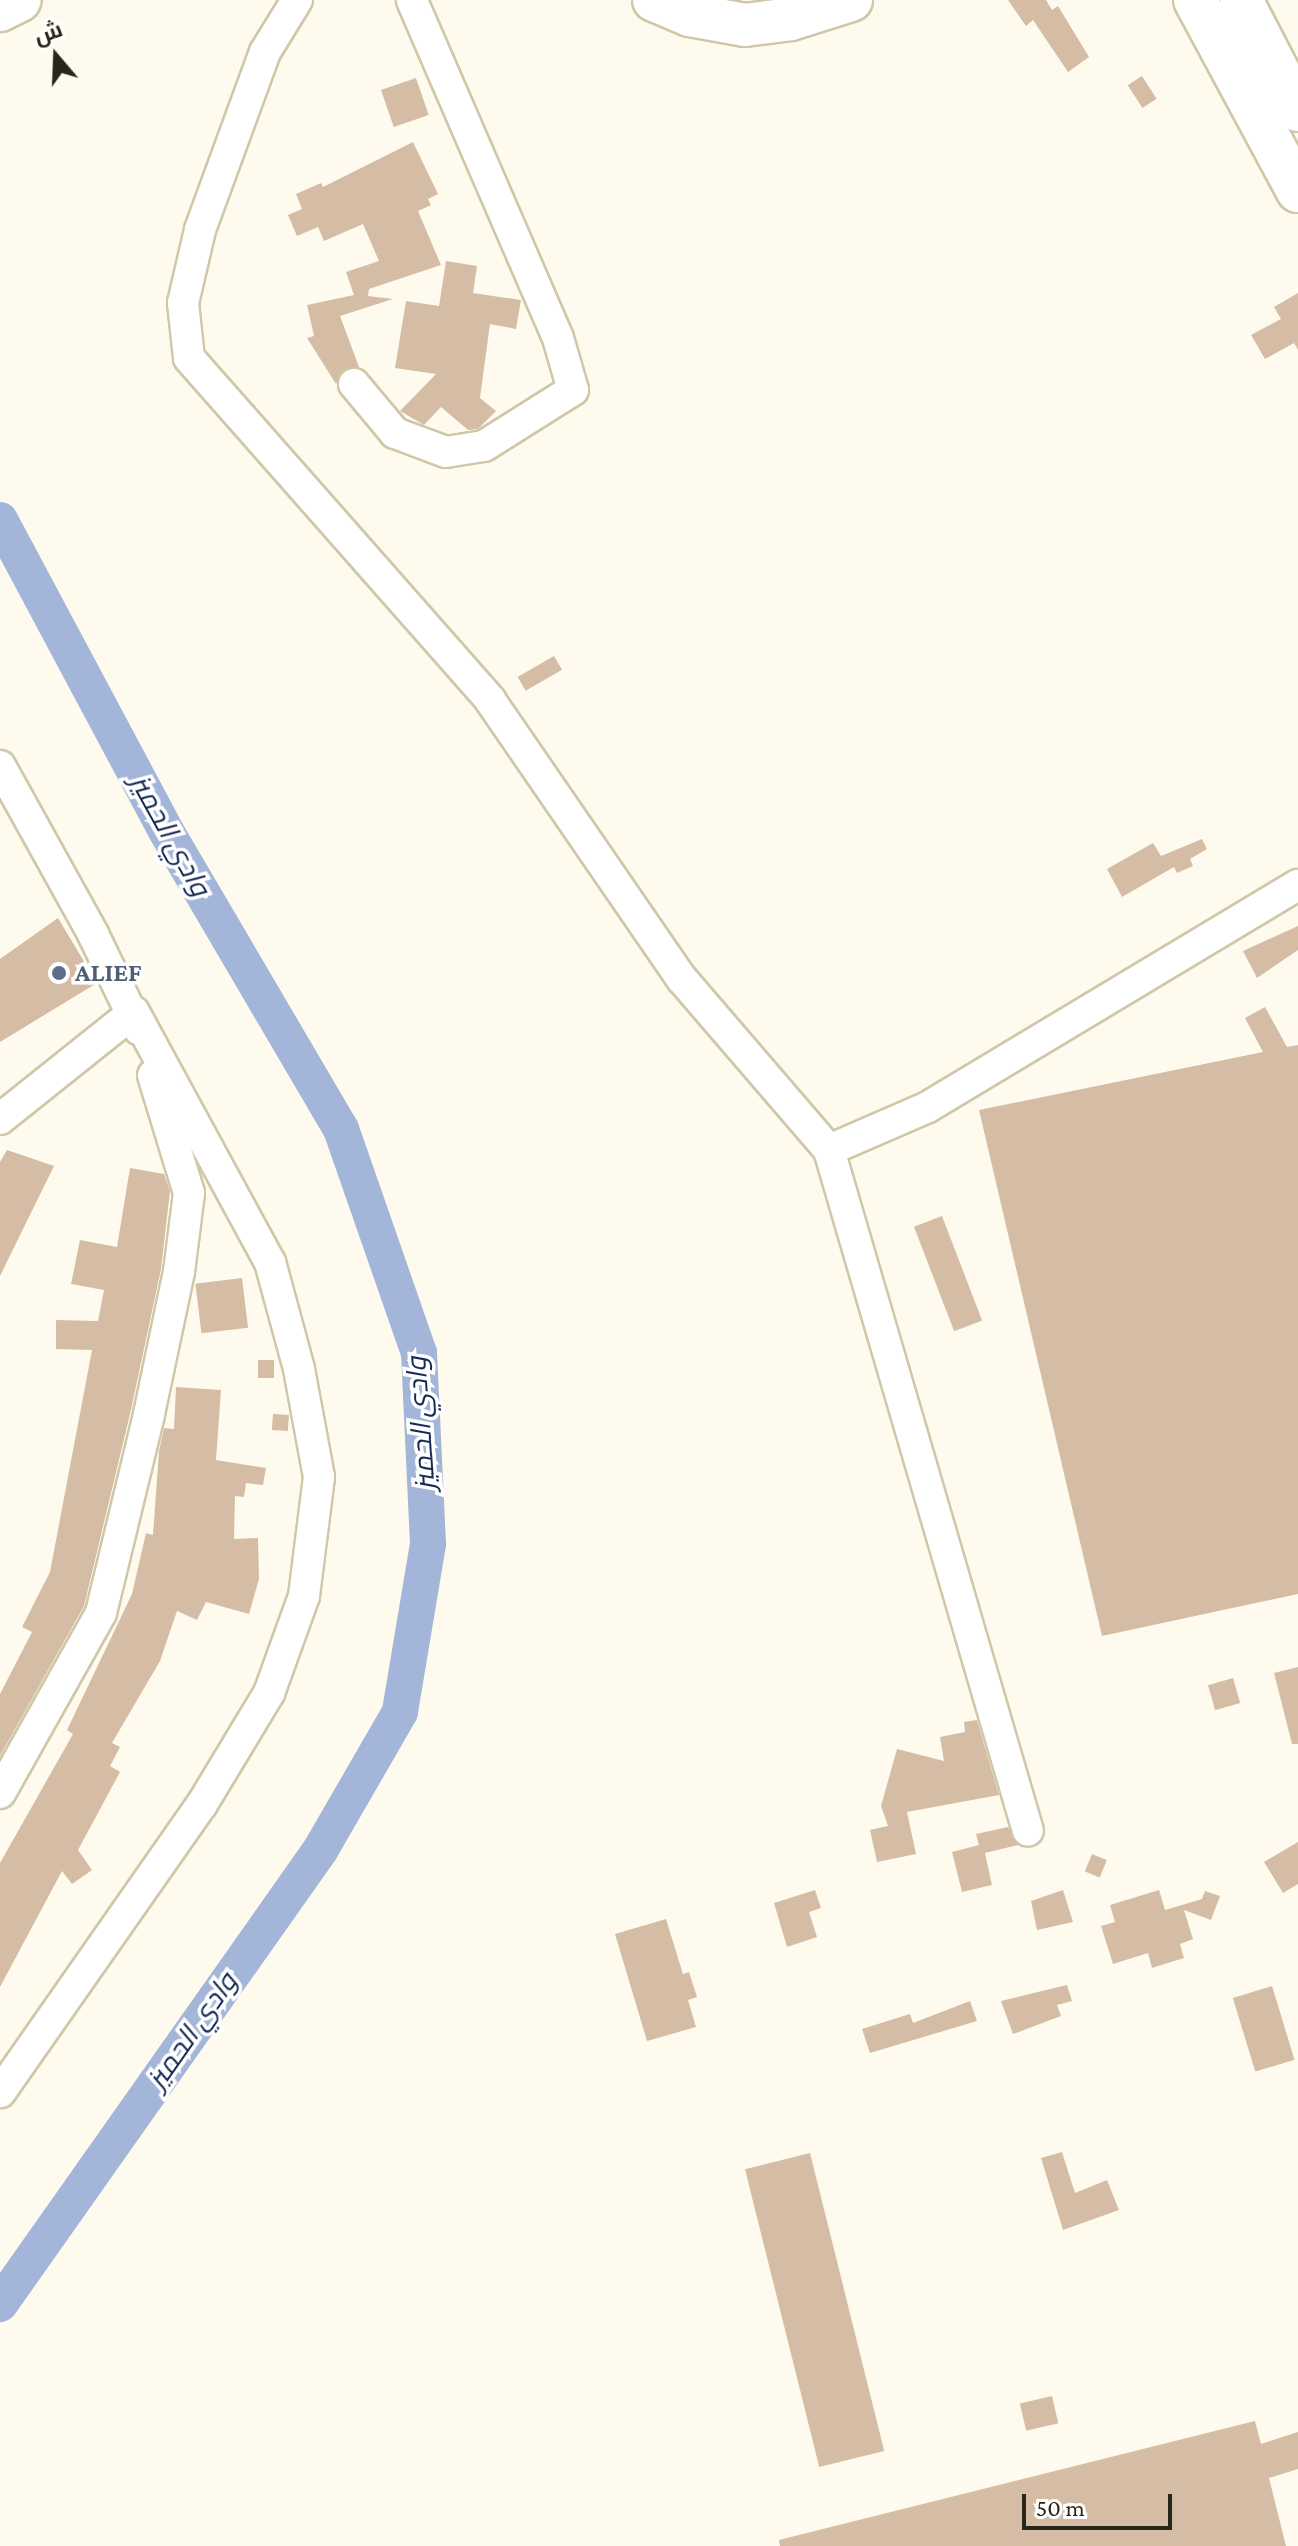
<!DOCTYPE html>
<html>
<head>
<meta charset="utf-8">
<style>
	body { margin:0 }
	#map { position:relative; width:1298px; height:2546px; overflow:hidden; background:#fefbee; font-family:"Crimson Pro",Cairo,serif }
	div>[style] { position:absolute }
	.river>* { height:36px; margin:-18px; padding:0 18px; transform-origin:18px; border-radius:18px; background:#a3b5d8 }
	.building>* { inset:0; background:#d4bda4; transform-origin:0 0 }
	.roads { filter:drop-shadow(2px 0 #cfc7a8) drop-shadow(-2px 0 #cfc7a8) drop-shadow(0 2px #cfc7a8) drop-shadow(0 -2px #cfc7a8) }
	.minor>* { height:30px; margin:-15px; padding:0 15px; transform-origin:15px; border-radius:15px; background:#fff }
	.highway>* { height:42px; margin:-21px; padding:0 21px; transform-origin:21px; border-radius:21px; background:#fff }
	.dots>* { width:22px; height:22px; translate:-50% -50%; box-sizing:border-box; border:4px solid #fff; border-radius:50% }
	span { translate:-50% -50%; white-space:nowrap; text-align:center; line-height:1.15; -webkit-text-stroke:7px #fff; paint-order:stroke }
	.service-label { font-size:26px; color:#4e5e75; font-weight:700 }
	.left { translate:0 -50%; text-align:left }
	.water-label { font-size:28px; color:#152955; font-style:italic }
	.north { position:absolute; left:16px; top:16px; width:80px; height:80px; -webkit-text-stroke:6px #fff; paint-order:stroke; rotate:341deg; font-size:22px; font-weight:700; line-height:32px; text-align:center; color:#282519 }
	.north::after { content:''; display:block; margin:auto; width:28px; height:36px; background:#282519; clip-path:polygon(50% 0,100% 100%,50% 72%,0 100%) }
	.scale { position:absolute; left:1022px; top:2494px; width:150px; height:36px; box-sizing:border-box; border:4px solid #282519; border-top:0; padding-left:10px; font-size:24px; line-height:28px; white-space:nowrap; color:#282519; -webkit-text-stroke:6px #fff; paint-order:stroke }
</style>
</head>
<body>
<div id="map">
	<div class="river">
		<div style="left:0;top:520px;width:353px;rotate:61.9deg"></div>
		<div style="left:166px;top:831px;width:346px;rotate:59.6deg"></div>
		<div style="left:341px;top:1129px;width:237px;rotate:70.8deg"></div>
		<div style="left:419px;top:1353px;width:191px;rotate:87.3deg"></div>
		<div style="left:428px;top:1544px;width:170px;rotate:99.5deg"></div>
		<div style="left:400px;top:1712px;width:158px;rotate:120deg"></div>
		<div style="left:321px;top:1849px;width:557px;rotate:125.2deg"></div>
	</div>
	<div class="building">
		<div style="clip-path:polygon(1008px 0,1046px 0,1052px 10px,1058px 6px,1089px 57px,1068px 72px,1033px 20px,1026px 26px)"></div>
		<div style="left:1142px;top:76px;width:27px;height:17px;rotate:57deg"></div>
		<div style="left:416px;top:78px;width:39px;height:37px;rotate:71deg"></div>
		<div style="clip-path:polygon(413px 142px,438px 194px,428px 199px,431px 205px,418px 211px,441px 265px,369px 289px,368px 296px,393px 299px,340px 316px,359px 367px,343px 370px,336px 384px,307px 338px,314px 336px,307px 305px,354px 295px,346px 272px,379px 261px,363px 224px,324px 241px,318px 227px,297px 236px,288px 215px,302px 209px,296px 194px,321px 183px,323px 187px)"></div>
		<div style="clip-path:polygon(446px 261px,477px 266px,473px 293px,521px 300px,516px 329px,490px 324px,480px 398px,496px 411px,478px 429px,468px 430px,441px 407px,424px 425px,400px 411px,436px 374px,395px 368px,406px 301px,439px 306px)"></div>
		<div style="clip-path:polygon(1298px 293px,1298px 350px,1294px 343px,1265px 359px,1251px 335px,1281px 319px,1274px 307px)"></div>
		<div style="left:554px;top:656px;width:16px;height:42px;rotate:60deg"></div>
		<div style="clip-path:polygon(1202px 839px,1207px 849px,1190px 859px,1193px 866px,1177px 873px,1174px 867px,1122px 897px,1107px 869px,1153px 843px,1161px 856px)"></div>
		<div style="clip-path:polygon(58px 918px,97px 983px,0 1042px,0 959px)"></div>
		<div style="clip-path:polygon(1298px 926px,1298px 950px,1257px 978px,1243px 951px)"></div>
		<div style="clip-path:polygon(1265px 1007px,1287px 1047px,1298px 1045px,1298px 1594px,1102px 1636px,979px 1110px,1263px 1052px,1245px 1018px)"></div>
		<div style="clip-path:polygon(7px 1150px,54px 1166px,0 1276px,0 1162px)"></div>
		<div style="clip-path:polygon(130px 1168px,164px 1174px,170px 1191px,161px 1269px,131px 1410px,84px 1606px,0 1756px,0 1694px,32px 1632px,22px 1627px,50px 1572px,92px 1350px,56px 1349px,56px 1320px,98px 1321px,104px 1290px,71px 1284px,80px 1240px,117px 1247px)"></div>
		<div style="left:942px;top:1216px;width:112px;height:30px;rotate:69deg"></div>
		<div style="left:242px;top:1278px;width:50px;height:47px;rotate:83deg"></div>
		<div style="left:258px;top:1360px;width:16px;height:18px"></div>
		<div style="clip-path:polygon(176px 1387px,221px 1390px,216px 1460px,266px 1468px,263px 1485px,246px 1483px,244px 1497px,235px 1496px,234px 1539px,258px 1538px,259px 1579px,249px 1614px,206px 1602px,197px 1620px,177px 1611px,160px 1661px,112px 1743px,120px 1747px,110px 1766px,120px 1772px,78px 1850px,92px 1870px,72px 1884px,62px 1871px,0 1987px,0 1863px,73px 1734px,67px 1730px,132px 1594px,146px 1533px,153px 1535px,159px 1451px,164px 1428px,174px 1429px)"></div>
		<div style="left:273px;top:1414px;width:16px;height:16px;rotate:4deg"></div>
		<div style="clip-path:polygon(1298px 1667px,1298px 1744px,1292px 1744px,1274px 1673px)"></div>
		<div style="left:1233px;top:1678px;width:26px;height:26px;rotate:74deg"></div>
		<div style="clip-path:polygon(977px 1720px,999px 1795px,907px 1812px,916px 1854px,877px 1862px,870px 1830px,888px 1826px,881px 1806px,897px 1749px,944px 1761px,940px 1737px,965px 1732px,964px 1722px)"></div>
		<div style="clip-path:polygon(1008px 1827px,1018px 1845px,985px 1853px,992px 1885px,962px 1892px,952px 1852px,979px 1845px,976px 1834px)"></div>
		<div style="clip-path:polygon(1298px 1842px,1298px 1884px,1283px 1893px,1264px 1862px)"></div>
		<div style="left:1092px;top:1854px;width:16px;height:19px;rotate:22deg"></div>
		<div style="clip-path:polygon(815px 1890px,821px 1908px,809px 1912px,817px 1937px,787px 1947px,774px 1903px)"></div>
		<div style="clip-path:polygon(1063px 1890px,1073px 1922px,1037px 1930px,1031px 1901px)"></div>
		<div style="clip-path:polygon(1159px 1890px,1165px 1910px,1202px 1899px,1205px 1891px,1220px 1896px,1211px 1920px,1184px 1910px,1193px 1939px,1180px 1944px,1184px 1958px,1152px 1968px,1148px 1953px,1113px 1964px,1101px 1926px,1115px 1922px,1110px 1905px)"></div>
		<div style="clip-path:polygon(666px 1919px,683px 1974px,689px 1972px,697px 1997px,688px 2000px,696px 2027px,647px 2041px,615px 1934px)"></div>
		<div style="clip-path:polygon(1067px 1985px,1072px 2001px,1057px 2005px,1061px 2016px,1013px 2034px,1001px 2001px)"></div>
		<div style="left:1272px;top:1986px;width:77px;height:41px;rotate:73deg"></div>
		<div style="clip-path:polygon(970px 2001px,977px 2021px,870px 2053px,862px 2029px,910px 2014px,913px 2023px)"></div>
		<div style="clip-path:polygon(1062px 2152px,1075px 2193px,1107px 2180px,1119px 2210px,1063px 2230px,1041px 2158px)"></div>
		<div style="left:810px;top:2153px;width:307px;height:67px;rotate:76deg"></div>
		<div style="left:1052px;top:2396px;width:28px;height:33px;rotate:77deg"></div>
		<div style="clip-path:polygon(1255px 2421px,1261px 2444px,1298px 2432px,1298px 2469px,1269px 2478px,1286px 2546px,780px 2546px,779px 2540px)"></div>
	</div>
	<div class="roads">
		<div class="minor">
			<div style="left:297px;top:0;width:61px;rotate:121.6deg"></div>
			<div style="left:265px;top:52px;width:189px;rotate:110.1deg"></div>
			<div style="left:200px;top:230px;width:75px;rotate:103.1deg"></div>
			<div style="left:183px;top:303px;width:55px;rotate:83.8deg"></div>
			<div style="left:189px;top:358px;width:456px;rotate:48.6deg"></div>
			<div style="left:490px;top:700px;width:339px;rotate:55.5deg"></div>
			<div style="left:682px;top:979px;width:225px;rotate:49.3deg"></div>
			<div style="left:829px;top:1150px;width:709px;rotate:73.71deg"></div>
			<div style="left:354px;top:384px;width:64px;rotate:50.1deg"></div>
			<div style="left:395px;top:433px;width:54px;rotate:20.4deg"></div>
			<div style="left:446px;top:452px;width:38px;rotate:-9deg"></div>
			<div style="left:484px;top:446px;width:105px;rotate:-32.2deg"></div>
			<div style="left:573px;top:390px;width:54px;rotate:-106.1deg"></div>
			<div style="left:558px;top:338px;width:368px;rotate:-113.4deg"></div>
			<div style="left:0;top:766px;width:192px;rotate:61deg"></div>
			<div style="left:93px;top:934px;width:106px;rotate:64.2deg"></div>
			<div style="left:0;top:1119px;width:171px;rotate:-38.6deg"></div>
			<div style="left:134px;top:1012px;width:285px;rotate:61.5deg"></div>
			<div style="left:270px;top:1262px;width:111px;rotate:74.8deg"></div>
			<div style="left:299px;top:1369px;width:110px;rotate:79.5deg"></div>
			<div style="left:319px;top:1477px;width:120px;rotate:97.2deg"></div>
			<div style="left:304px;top:1596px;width:103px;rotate:109.8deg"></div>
			<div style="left:269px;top:1693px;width:130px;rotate:121.1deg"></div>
			<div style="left:202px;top:1804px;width:352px;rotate:125deg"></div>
			<div style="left:829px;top:1150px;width:108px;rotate:-23.5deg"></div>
			<div style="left:928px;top:1107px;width:431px;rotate:-31deg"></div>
			<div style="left:0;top:1793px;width:206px;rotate:-60.7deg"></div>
			<div style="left:101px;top:1613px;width:205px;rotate:-76.4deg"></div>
			<div style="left:149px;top:1414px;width:145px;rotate:-78.1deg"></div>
			<div style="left:179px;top:1272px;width:80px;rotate:-82.8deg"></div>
			<div style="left:189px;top:1193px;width:123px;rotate:-107deg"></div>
		</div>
		<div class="highway">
			<div style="left:654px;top:0;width:39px;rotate:23deg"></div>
			<div style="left:690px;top:15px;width:56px;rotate:10.3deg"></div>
			<div style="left:745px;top:25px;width:46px;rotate:-7.4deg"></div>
			<div style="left:791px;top:19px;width:63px;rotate:-17.6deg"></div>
			<div style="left:1195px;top:0;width:217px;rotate:61.7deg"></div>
			<div style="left:1241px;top:0;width:124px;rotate:62.6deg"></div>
			<div style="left:0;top:10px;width:22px;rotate:-27deg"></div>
		</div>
	</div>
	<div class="dots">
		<div style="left:59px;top:973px;background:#5c6f8a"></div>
	</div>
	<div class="service-label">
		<span class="left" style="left:75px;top:973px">ALIEF</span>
	</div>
	<div class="water-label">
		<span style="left:170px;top:835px;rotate:61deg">وادي الحميز</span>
		<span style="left:421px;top:1424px;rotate:-94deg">وادي الحميز</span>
		<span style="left:192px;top:2031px;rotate:-55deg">وادي الحميز</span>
	</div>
	<div class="north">ش</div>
	<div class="scale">50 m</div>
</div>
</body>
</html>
